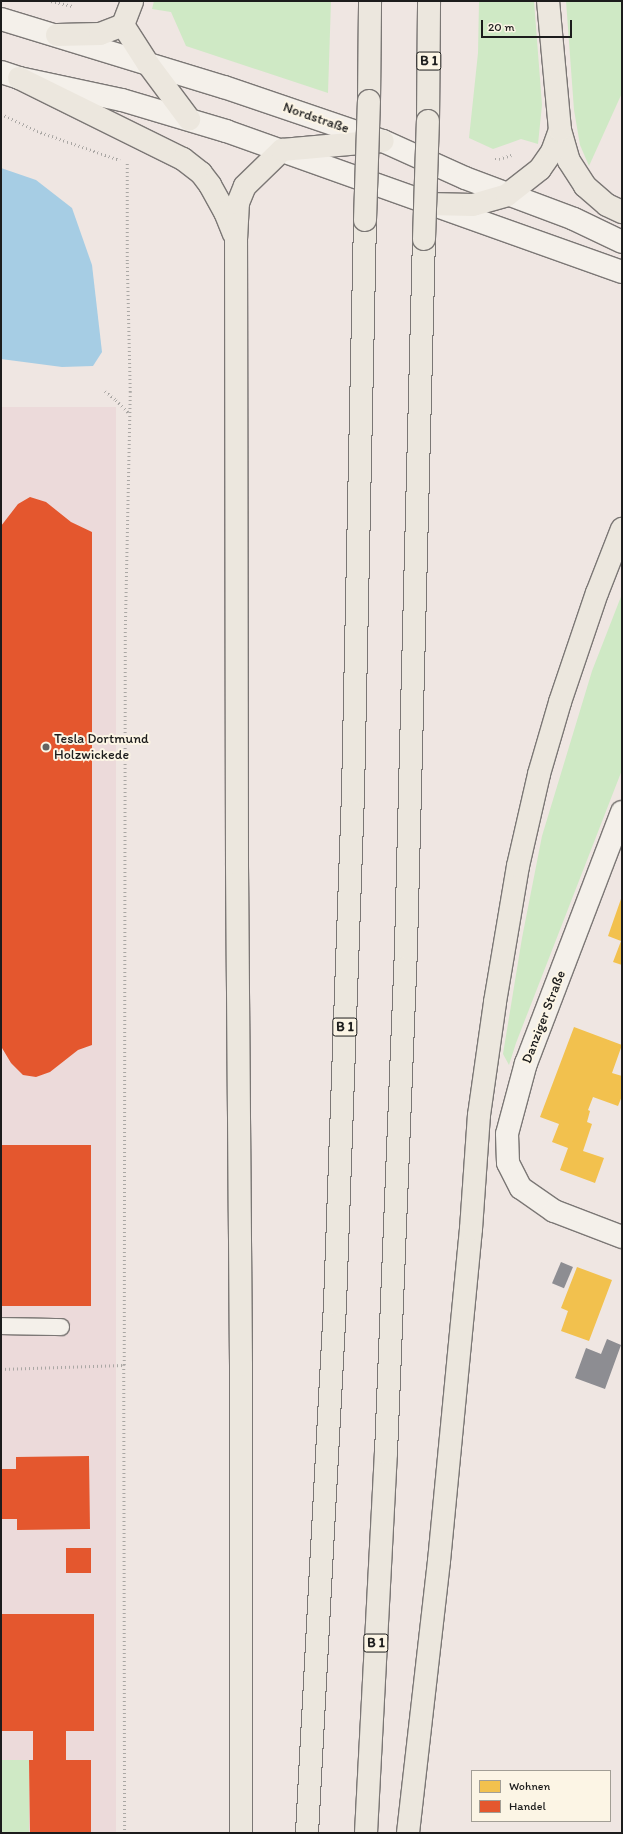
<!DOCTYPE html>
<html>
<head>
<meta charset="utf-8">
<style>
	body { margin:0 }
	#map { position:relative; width:623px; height:1834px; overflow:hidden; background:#efe6e2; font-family:Itim,sans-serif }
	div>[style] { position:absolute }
	.built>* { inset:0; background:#ecdada; transform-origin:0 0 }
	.green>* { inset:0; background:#cfe9c5; transform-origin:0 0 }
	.water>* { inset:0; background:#a6cde4 }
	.homes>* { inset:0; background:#f2c14e }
	.shops>* { inset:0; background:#e4572e; transform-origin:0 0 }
	.industry>* { inset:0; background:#8d8d92; transform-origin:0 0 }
	.path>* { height:2.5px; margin-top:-1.25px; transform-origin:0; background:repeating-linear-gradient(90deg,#aaa7a4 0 1px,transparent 0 4px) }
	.roads { filter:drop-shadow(1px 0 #7b7775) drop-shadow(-1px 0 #7b7775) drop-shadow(0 1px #7b7775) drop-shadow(0 -1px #7b7775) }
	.service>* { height:16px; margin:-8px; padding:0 8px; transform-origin:8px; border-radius:8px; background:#f4f0ea }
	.minor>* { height:22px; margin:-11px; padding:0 11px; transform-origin:11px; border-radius:11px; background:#f4f0ea }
	.secondary>* { height:22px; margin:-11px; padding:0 11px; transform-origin:11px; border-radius:11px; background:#f4f0ea }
	.trunk>* { height:22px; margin:-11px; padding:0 11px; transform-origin:11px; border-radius:11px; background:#ece7de }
	.motorway>* { height:22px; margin:-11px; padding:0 11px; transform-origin:11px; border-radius:11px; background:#ece7de }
	.bridges { filter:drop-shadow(1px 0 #7b7775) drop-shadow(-1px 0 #7b7775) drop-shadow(0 1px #7b7775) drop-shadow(0 -1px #7b7775) }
	.trunk-bridge>* { height:22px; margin:-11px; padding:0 11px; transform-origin:11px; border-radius:11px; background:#ece7de }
	.motorway-bridge>* { height:22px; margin:-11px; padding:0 11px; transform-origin:11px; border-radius:11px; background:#ece7de }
	.dots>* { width:11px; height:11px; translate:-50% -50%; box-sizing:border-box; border:2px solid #fcf5e5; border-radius:50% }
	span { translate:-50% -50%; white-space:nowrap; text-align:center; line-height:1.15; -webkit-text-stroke:4px #fcf5e5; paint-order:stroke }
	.shield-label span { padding:1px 3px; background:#fcf5e5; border:1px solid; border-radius:3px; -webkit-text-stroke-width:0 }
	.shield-label { font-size:13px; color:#1c1c1c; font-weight:700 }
	.street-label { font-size:14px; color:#1c1c1c }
	.poi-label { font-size:14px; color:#1c1c1c }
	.left { translate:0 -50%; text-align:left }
	.frame { position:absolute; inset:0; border:2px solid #1c1c1c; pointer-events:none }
	.legend { position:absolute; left:471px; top:1770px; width:140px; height:52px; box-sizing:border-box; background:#fcf5e5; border:1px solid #a29e95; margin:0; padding:5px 7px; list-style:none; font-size:12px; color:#1c1c1c }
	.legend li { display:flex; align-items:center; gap:8px; height:20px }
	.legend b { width:20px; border:1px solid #a29e95 }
	.scale { position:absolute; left:481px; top:20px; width:91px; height:18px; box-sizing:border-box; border:2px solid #1c1c1c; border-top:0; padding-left:5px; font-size:12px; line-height:14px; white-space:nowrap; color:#1c1c1c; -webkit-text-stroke:3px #fcf5e5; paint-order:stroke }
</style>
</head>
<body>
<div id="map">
	<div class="built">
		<div style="left:116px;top:407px;width:1426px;height:115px;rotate:90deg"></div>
	</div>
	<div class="green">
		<div style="clip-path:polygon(154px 1px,331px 1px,328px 93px,186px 46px,171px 12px,152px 9px)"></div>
		<div style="clip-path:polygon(479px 1px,534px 1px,542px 105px,538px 144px,521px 139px,493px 149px,469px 138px,478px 53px)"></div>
		<div style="clip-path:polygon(566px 1px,622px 1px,622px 93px,589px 166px,580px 145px,574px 110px)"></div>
		<div style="clip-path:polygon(622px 594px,622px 770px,516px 1043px,509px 1065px,503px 1054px,522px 938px,542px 836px,592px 671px)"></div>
		<div style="left:1px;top:1760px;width:28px;height:73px"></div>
	</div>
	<div class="water">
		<div style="clip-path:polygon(1px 168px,36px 180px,72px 208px,92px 265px,102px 352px,93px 366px,62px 367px,1px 359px)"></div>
	</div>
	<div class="homes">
		<div style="clip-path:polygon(622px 896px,622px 965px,613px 962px,621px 941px,608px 936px)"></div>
		<div style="clip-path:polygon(574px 1027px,622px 1045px,612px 1073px,622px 1076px,622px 1096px,618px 1106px,593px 1097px,588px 1110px,590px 1111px,587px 1122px,592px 1124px,583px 1151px,604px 1158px,595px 1183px,560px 1170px,568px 1148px,552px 1142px,559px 1124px,540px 1117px)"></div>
		<div style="clip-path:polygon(577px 1267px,612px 1280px,589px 1341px,561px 1331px,568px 1311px,561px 1308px)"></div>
	</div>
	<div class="shops">
		<div style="clip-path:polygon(30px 497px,46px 502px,71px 522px,92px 532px,92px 1045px,78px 1050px,50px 1072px,36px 1077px,23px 1075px,11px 1063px,2px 1048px,1px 961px,1px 526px,18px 504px)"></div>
		<div style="left:91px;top:1145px;width:161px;height:90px;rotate:90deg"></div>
		<div style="clip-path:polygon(89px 1456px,90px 1529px,17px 1530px,17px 1519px,1px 1519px,1px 1469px,16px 1469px,16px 1457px)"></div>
		<div style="left:66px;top:1548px;width:25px;height:25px"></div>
		<div style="clip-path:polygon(1px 1614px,94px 1614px,94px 1731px,66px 1731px,66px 1760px,91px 1760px,91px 1833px,30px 1833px,29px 1760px,33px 1760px,33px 1731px,1px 1731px)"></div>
	</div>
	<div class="industry">
		<div style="left:561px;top:1262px;width:13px;height:23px;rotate:23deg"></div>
		<div style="clip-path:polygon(607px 1339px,621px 1345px,605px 1389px,575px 1378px,586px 1348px,601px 1354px)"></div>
	</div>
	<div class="path">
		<div style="left:51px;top:1px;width:22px;rotate:13deg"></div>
		<div style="left:1px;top:114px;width:40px;rotate:25deg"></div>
		<div style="left:37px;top:131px;width:88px;rotate:19.3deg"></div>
		<div style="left:495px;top:159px;width:4px"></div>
		<div style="left:499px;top:159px;width:13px;rotate:-18deg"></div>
		<div style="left:105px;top:391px;width:14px;rotate:39deg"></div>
		<div style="left:116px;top:400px;width:18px;rotate:45deg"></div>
		<div style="left:124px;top:1365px;width:468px;rotate:89.9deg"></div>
		<div style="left:1px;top:1369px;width:123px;rotate:-1.9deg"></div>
		<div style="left:124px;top:1365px;width:732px;rotate:-89.92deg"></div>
		<div style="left:125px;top:633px;width:241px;rotate:-88.8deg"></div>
		<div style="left:130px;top:392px;width:131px;rotate:-91.3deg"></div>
		<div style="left:127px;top:261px;width:100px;rotate:-90deg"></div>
	</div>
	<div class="roads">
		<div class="service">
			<div style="left:1px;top:1326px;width:60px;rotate:1deg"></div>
		</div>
		<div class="minor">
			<div style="left:622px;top:812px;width:269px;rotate:110.9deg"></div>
			<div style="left:526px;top:1063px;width:73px;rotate:105deg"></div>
			<div style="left:507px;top:1134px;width:29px;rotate:88deg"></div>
			<div style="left:508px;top:1163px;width:28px;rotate:63deg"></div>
			<div style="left:521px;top:1188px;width:40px;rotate:34.9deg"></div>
			<div style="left:554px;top:1211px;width:73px;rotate:20.9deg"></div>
		</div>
		<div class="secondary">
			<div style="left:1px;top:19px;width:233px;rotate:17deg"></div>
			<div style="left:224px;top:87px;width:168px;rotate:18.8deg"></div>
			<div style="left:383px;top:141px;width:90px;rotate:24.3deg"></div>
			<div style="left:465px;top:178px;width:116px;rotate:20.6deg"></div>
			<div style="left:574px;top:219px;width:53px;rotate:25.6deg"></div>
			<div style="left:1px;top:72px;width:19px;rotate:18deg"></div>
			<div style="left:19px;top:78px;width:105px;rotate:12.1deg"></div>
			<div style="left:122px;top:100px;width:109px;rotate:16.6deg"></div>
			<div style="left:226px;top:131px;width:420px;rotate:19.6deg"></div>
		</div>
		<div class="trunk">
			<div style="left:19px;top:78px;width:183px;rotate:26.3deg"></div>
			<div style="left:183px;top:159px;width:23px;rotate:38deg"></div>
			<div style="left:201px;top:173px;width:15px;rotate:53deg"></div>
			<div style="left:210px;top:185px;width:31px;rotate:61deg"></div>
			<div style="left:225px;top:212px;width:24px;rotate:68deg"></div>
			<div style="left:369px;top:101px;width:100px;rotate:-89.4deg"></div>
			<div style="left:241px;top:1833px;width:468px;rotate:-90deg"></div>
			<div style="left:241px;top:1365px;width:502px;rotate:-90.46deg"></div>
			<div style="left:237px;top:863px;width:623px;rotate:-90.09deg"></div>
			<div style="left:236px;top:240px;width:37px;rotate:-87deg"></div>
			<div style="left:238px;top:203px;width:18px;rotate:-68deg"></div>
			<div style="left:245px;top:186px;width:52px;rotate:-44.2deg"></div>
			<div style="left:282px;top:150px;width:101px;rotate:-5.1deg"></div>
			<div style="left:307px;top:1833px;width:530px;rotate:-86.97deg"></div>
			<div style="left:335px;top:1304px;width:511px;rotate:-87.98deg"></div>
			<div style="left:353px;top:793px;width:573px;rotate:-88.8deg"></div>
			<div style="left:366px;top:1833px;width:381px;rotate:-87deg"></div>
			<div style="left:408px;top:1833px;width:274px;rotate:-83.5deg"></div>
			<div style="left:439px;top:1561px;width:334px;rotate:-84.5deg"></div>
			<div style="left:471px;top:1229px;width:114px;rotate:-86deg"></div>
			<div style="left:479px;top:1115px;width:114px;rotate:-81.9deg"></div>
			<div style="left:495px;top:1002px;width:138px;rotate:-80.4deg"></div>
			<div style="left:518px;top:866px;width:94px;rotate:-77.1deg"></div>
			<div style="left:539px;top:774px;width:75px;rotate:-73.7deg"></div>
			<div style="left:560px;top:702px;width:115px;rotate:-71.3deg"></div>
			<div style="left:597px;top:593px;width:69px;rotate:-68.7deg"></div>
		</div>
		<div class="motorway">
			<div style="left:123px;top:25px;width:46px;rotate:57.3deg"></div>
			<div style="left:148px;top:64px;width:69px;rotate:53.3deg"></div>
			<div style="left:57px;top:35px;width:43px;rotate:-1.3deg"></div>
			<div style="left:100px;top:34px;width:25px;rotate:-21deg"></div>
			<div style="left:123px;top:25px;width:26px;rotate:-69deg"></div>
			<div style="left:428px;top:121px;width:120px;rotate:-89.5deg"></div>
			<div style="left:560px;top:130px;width:32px;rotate:74deg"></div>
			<div style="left:569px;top:161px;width:30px;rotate:57deg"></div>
			<div style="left:585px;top:186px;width:29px;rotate:41deg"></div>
			<div style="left:607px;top:205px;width:17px;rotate:25deg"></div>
			<div style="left:428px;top:204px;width:45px;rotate:1.3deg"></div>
			<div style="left:473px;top:205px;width:35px;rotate:-16deg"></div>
			<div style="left:507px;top:195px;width:42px;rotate:-38.2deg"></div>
			<div style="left:540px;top:169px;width:21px;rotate:-55deg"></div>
			<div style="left:552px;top:152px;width:23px;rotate:-70deg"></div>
			<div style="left:560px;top:130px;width:130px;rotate:-95.3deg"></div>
			<div style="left:386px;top:1453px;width:505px;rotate:-87.73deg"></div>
			<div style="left:406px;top:948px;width:709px;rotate:-88.55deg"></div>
		</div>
	</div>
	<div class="bridges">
		<div class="trunk-bridge">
			<div style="left:365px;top:220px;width:119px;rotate:-88.1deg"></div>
		</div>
		<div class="motorway-bridge">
			<div style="left:424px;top:239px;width:118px;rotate:-88.1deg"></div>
		</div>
	</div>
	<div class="dots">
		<div style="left:46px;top:747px;background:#666361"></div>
	</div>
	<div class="shield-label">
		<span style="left:429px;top:61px">B 1</span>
		<span style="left:345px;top:1027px">B 1</span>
		<span style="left:376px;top:1643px">B 1</span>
	</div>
	<div class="street-label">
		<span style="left:316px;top:118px;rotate:19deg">Nordstraße</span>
		<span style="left:544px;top:1017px;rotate:-69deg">Danziger Straße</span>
	</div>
	<div class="poi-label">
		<span class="left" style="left:54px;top:747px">Tesla Dortmund<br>Holzwickede</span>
	</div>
	<div class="frame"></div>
	<ul class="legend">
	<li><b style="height:11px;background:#f2c14e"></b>Wohnen</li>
	<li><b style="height:11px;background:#e4572e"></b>Handel</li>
	</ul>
	<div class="scale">20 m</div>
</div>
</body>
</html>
